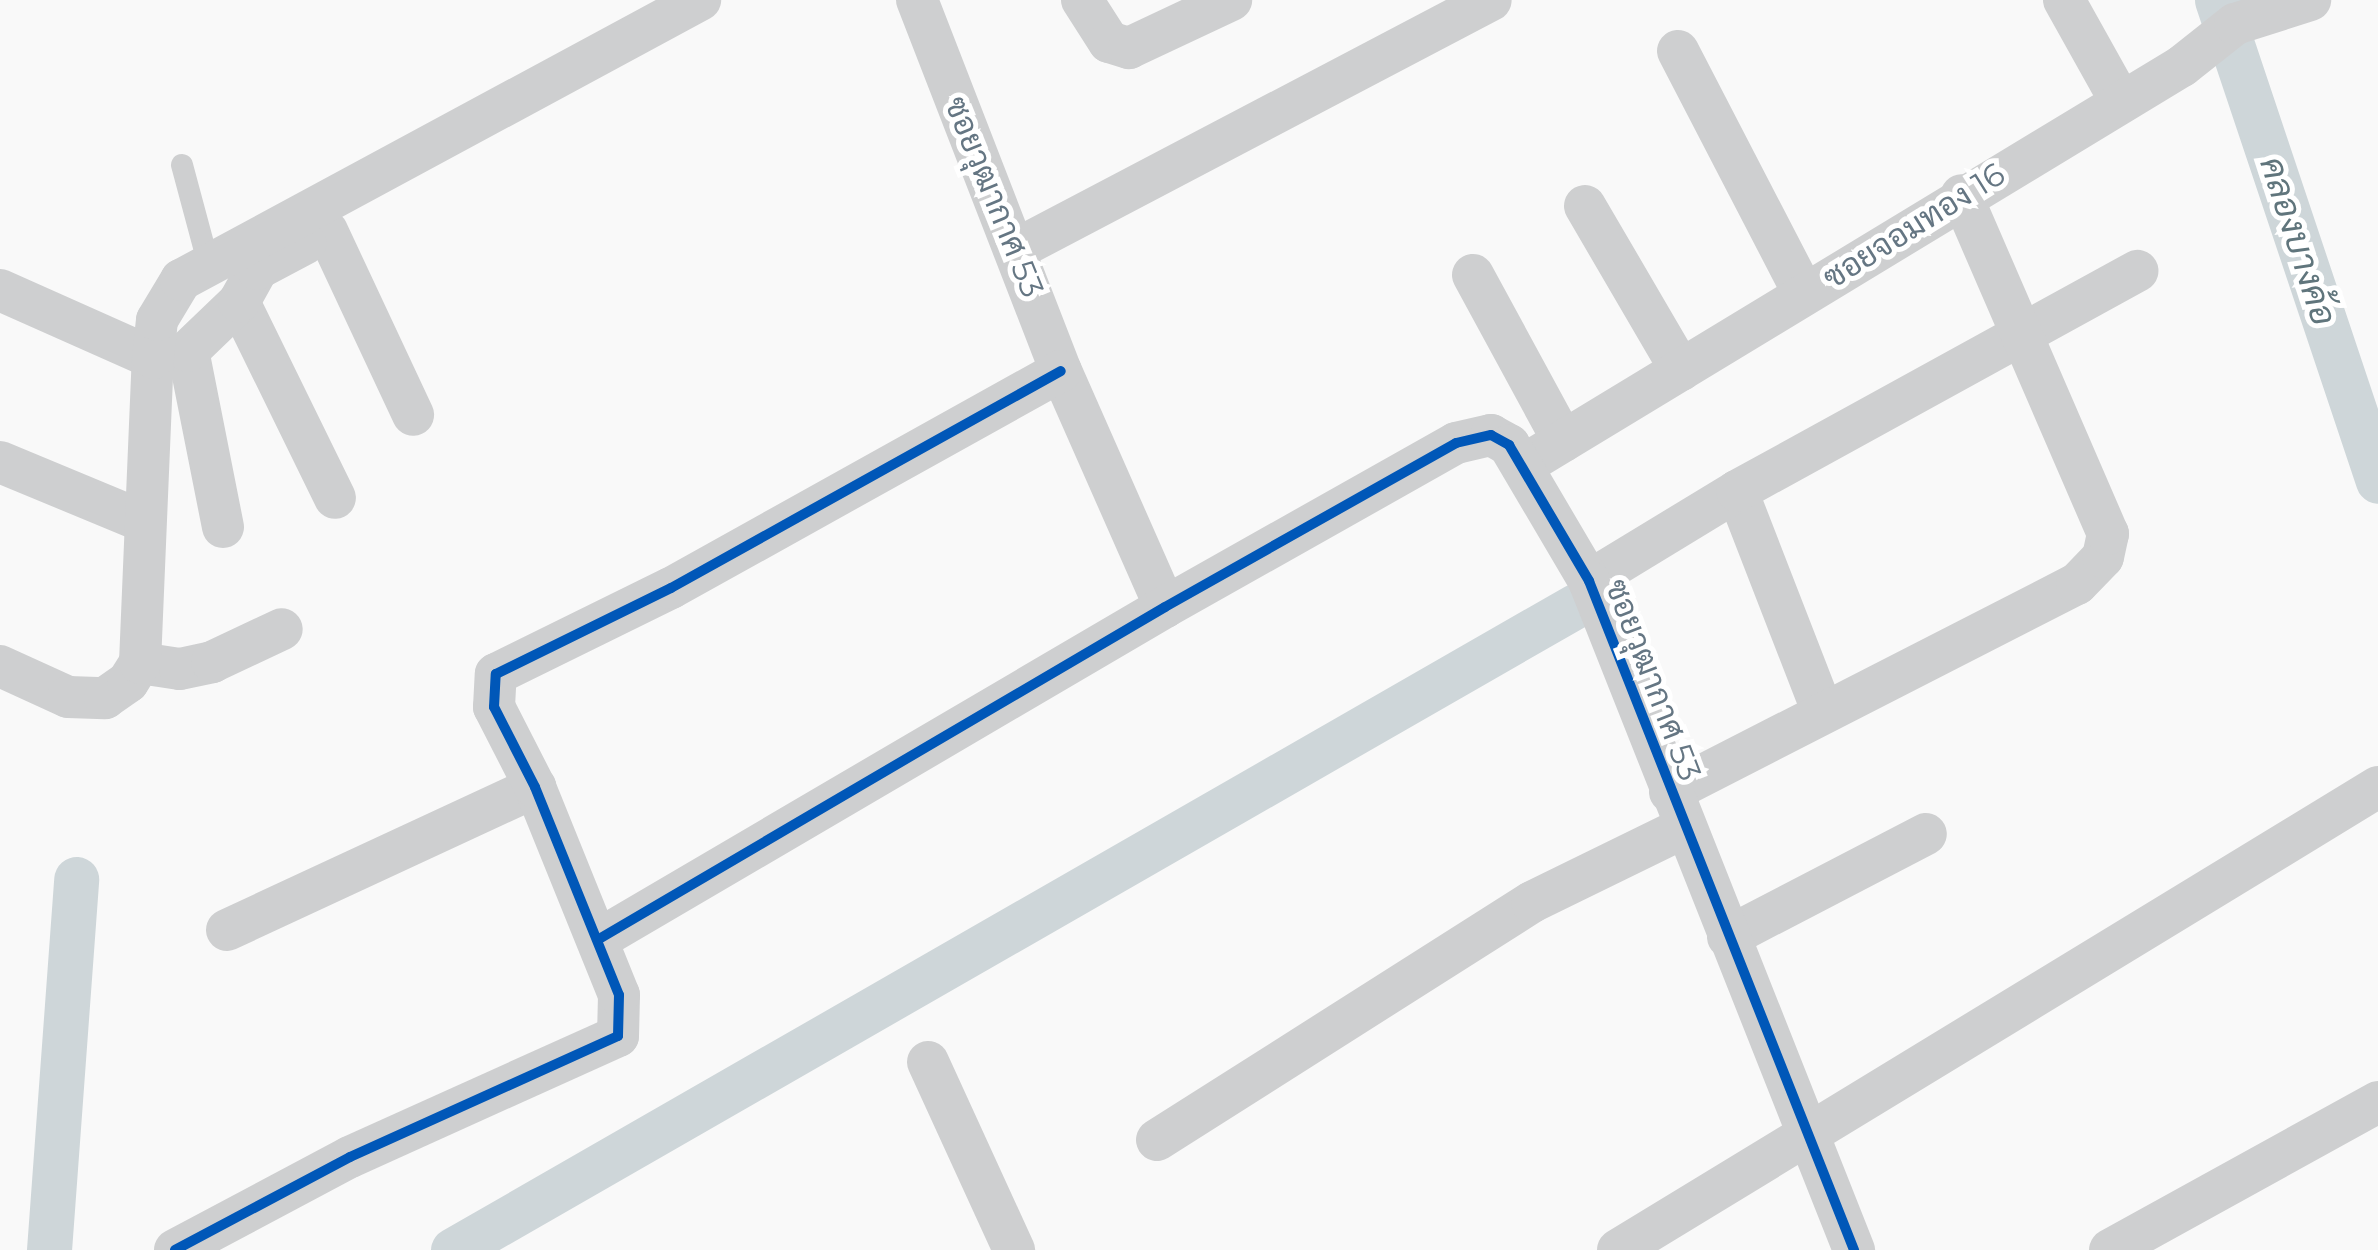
<!DOCTYPE html>
<html>
<head>
<meta charset="utf-8">
<style>
	body { margin:0 }
	#map { position:relative; width:2378px; height:1250px; overflow:hidden; background:#f9f9f9; font-family:Montserrat,Sarabun,sans-serif }
	div>[style] { position:absolute }
	.canal>* { height:45px; margin:-22.5px; padding:0 22.5px; transform-origin:22.5px; border-radius:22.5px; background:#ced6d9 }
	.lane>* { height:22px; margin:-11px; padding:0 11px; transform-origin:11px; border-radius:11px; background:#cecfd0 }
	.street>* { height:42px; margin:-21px; padding:0 21px; transform-origin:21px; border-radius:21px; background:#cecfd0 }
	.cycleway>* { height:10px; margin:-5px; padding:0 5px; transform-origin:5px; border-radius:5px; background:#0057b8 }
	span { translate:-50% -50%; white-space:nowrap; text-align:center; line-height:1.15; -webkit-text-stroke:10px #fff; paint-order:stroke }
	.street-label { font-size:32px; color:#657683 }
	.water-label { font-size:35px; color:#60757c; font-style:italic }
</style>
</head>
<body>
<div id="map">
	<div class="canal">
		<div style="left:2217px;top:0;width:507px;rotate:71.49deg"></div>
		<div style="left:49px;top:1250px;width:372px;rotate:-85.8deg"></div>
		<div style="left:453px;top:1250px;width:1294px;rotate:-29.85deg"></div>
	</div>
	<div class="lane">
		<div style="left:182px;top:165px;width:100px;rotate:75deg"></div>
	</div>
	<div class="street">
		<div style="left:917px;top:0;width:398px;rotate:68.8deg"></div>
		<div style="left:1061px;top:371px;width:258px;rotate:66.2deg"></div>
		<div style="left:1082px;top:0;width:50px;rotate:57.3deg"></div>
		<div style="left:1109px;top:42px;width:21px;rotate:17deg"></div>
		<div style="left:1129px;top:48px;width:113px;rotate:-25.2deg"></div>
		<div style="left:2064px;top:0;width:117px;rotate:60.8deg"></div>
		<div style="left:1678px;top:51px;width:274px;rotate:62.6deg"></div>
		<div style="left:1585px;top:206px;width:190px;rotate:59.7deg"></div>
		<div style="left:327px;top:231px;width:203px;rotate:64.9deg"></div>
		<div style="left:1017px;top:249px;width:535px;rotate:-27.71deg"></div>
		<div style="left:1473px;top:275px;width:189px;rotate:61.5deg"></div>
		<div style="left:0;top:290px;width:167px;rotate:24deg"></div>
		<div style="left:239px;top:302px;width:218px;rotate:63.9deg"></div>
		<div style="left:0;top:462px;width:157px;rotate:22.5deg"></div>
		<div style="left:1522px;top:466px;width:772px;rotate:-31.22deg"></div>
		<div style="left:2182px;top:66px;width:68px;rotate:-38.4deg"></div>
		<div style="left:2235px;top:24px;width:79px;rotate:-17.7deg"></div>
		<div style="left:1737px;top:491px;width:238px;rotate:68.8deg"></div>
		<div style="left:223px;top:527px;width:179px;rotate:-101.2deg"></div>
		<div style="left:188px;top:351px;width:71px;rotate:-43.9deg"></div>
		<div style="left:239px;top:302px;width:38px;rotate:-61deg"></div>
		<div style="left:257px;top:269px;width:55px;rotate:-28deg"></div>
		<div style="left:1589px;top:581px;width:173px;rotate:-31.3deg"></div>
		<div style="left:1737px;top:491px;width:457px;rotate:-28.8deg"></div>
		<div style="left:140px;top:663px;width:40px;rotate:8.5deg"></div>
		<div style="left:180px;top:669px;width:33px;rotate:-12deg"></div>
		<div style="left:212px;top:662px;width:77px;rotate:-25.2deg"></div>
		<div style="left:0;top:666px;width:75px;rotate:24.5deg"></div>
		<div style="left:68px;top:697px;width:37px;rotate:2deg"></div>
		<div style="left:105px;top:698px;width:28px;rotate:-35deg"></div>
		<div style="left:128px;top:682px;width:22px;rotate:-58deg"></div>
		<div style="left:140px;top:663px;width:305px;rotate:-87.6deg"></div>
		<div style="left:153px;top:358px;width:38px;rotate:-84deg"></div>
		<div style="left:157px;top:320px;width:47px;rotate:-59deg"></div>
		<div style="left:181px;top:280px;width:590px;rotate:-28.35deg"></div>
		<div style="left:1670px;top:792px;width:457px;rotate:-27.1deg"></div>
		<div style="left:2077px;top:584px;width:37px;rotate:-46deg"></div>
		<div style="left:2103px;top:557px;width:24px;rotate:-78deg"></div>
		<div style="left:2108px;top:534px;width:369px;rotate:-113.4deg"></div>
		<div style="left:227px;top:930px;width:340px;rotate:-24.9deg"></div>
		<div style="left:1728px;top:937px;width:223px;rotate:-27.5deg"></div>
		<div style="left:599px;top:939px;width:656px;rotate:-30.39deg"></div>
		<div style="left:1165px;top:607px;width:334px;rotate:-29.4deg"></div>
		<div style="left:1456px;top:443px;width:36px;rotate:-13deg"></div>
		<div style="left:1491px;top:435px;width:21px;rotate:29deg"></div>
		<div style="left:1509px;top:445px;width:158px;rotate:59.5deg"></div>
		<div style="left:1589px;top:581px;width:720px;rotate:68.39deg"></div>
		<div style="left:928px;top:1062px;width:207px;rotate:65.4deg"></div>
		<div style="left:1157px;top:1140px;width:444px;rotate:-32.4deg"></div>
		<div style="left:1532px;top:902px;width:168px;rotate:-26.1deg"></div>
		<div style="left:175px;top:1250px;width:198px;rotate:-28deg"></div>
		<div style="left:350px;top:1157px;width:294px;rotate:-24.3deg"></div>
		<div style="left:618px;top:1036px;width:41px;rotate:-88.6deg"></div>
		<div style="left:619px;top:995px;width:224px;rotate:-112deg"></div>
		<div style="left:535px;top:787px;width:90px;rotate:-117.1deg"></div>
		<div style="left:494px;top:707px;width:33px;rotate:-87deg"></div>
		<div style="left:496px;top:674px;width:195px;rotate:-26.2deg"></div>
		<div style="left:671px;top:588px;width:446px;rotate:-29.1deg"></div>
		<div style="left:1618px;top:1250px;width:890px;rotate:-31.35deg"></div>
		<div style="left:2110px;top:1250px;width:306px;rotate:-28.9deg"></div>
	</div>
	<div class="cycleway">
		<div style="left:599px;top:939px;width:656px;rotate:-30.39deg"></div>
		<div style="left:1165px;top:607px;width:334px;rotate:-29.4deg"></div>
		<div style="left:1456px;top:443px;width:36px;rotate:-13deg"></div>
		<div style="left:1491px;top:435px;width:21px;rotate:29deg"></div>
		<div style="left:1509px;top:445px;width:158px;rotate:59.5deg"></div>
		<div style="left:1589px;top:581px;width:720px;rotate:68.39deg"></div>
		<div style="left:175px;top:1250px;width:198px;rotate:-28deg"></div>
		<div style="left:350px;top:1157px;width:294px;rotate:-24.3deg"></div>
		<div style="left:618px;top:1036px;width:41px;rotate:-88.6deg"></div>
		<div style="left:619px;top:995px;width:224px;rotate:-112deg"></div>
		<div style="left:535px;top:787px;width:90px;rotate:-117.1deg"></div>
		<div style="left:494px;top:707px;width:33px;rotate:-87deg"></div>
		<div style="left:496px;top:674px;width:195px;rotate:-26.2deg"></div>
		<div style="left:671px;top:588px;width:446px;rotate:-29.1deg"></div>
	</div>
	<div class="street-label">
		<span style="left:994px;top:197px;rotate:68deg">ซอยวุฒากาศ 53</span>
		<span style="left:1914px;top:226px;rotate:-32deg">ซอยจอมทอง 16</span>
		<span style="left:1653px;top:680px;rotate:69deg">ซอยวุฒากาศ 53</span>
	</div>
	<div class="water-label">
		<span style="left:2298px;top:241px;rotate:72deg">คลองบางค้อ</span>
	</div>
</div>
</body>
</html>
